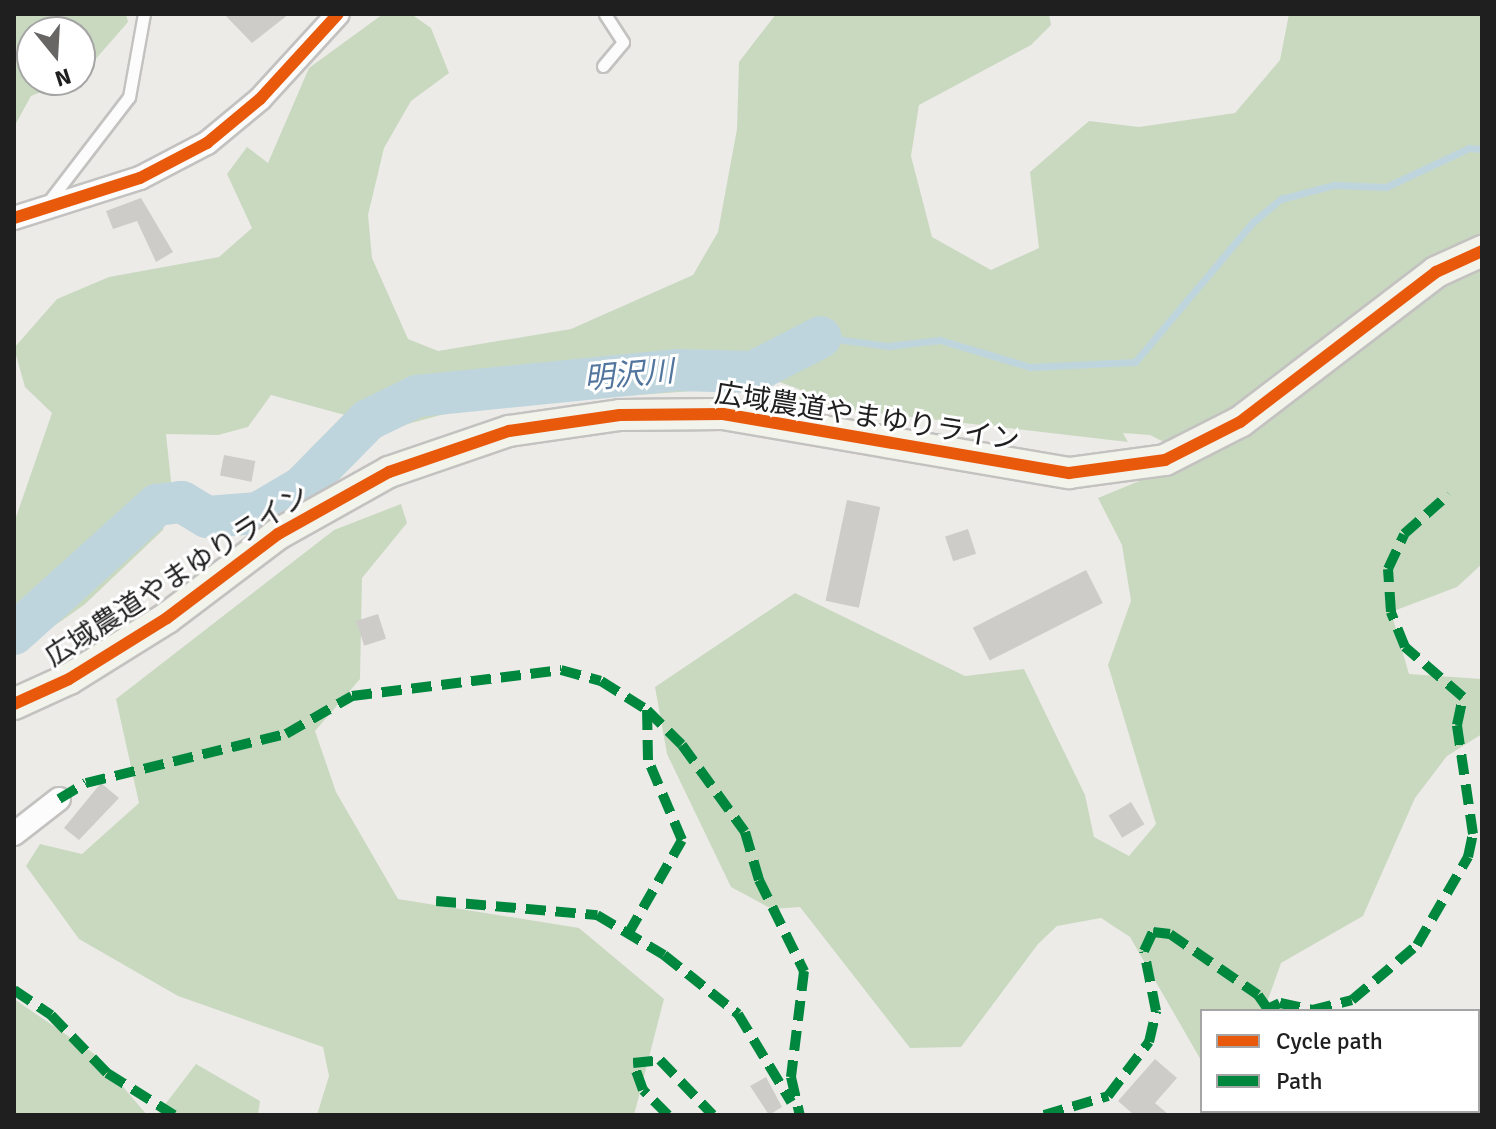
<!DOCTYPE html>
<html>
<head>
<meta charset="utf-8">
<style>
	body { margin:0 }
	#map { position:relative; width:1496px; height:1129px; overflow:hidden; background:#edebe8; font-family:Signika,"Noto Sans JP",sans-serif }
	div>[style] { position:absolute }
	.forest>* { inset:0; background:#c9d9c0 }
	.stream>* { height:7px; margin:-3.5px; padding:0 3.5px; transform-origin:3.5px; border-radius:3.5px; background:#bfd5dd }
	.river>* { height:42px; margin:-21px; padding:0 21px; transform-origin:21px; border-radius:21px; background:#bfd5dd }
	.building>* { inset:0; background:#ceccc9; transform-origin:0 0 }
	.roads { filter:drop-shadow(2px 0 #c3c2c0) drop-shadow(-2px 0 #c3c2c0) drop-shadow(0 2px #c3c2c0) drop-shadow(0 -2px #c3c2c0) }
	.lane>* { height:11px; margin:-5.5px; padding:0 5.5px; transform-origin:5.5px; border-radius:5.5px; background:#fcfcfc }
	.street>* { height:22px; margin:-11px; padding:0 11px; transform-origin:11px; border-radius:11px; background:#fcfcfc }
	.secondary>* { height:30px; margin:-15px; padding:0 15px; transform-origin:15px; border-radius:15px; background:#f2f3eb }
	.quiet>* { height:10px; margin-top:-5px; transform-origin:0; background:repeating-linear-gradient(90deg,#00873e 0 20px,transparent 0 30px) }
	.cycleway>* { height:12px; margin:-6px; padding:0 6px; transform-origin:6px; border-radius:6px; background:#e8590c }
	span { translate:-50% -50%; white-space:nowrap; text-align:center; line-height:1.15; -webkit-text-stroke:6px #fff; paint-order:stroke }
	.street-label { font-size:28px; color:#1f1f1f }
	.water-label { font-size:30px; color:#52759e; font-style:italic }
	.frame { position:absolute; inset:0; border:16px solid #1f1f1f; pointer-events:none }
	.legend { position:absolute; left:1200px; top:1009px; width:280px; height:104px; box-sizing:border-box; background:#fff; border:2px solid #a5a5a5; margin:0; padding:10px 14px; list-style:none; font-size:24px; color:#1f1f1f }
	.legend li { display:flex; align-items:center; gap:16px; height:40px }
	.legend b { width:40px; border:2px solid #a5a5a5 }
	.north { position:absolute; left:16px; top:16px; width:80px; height:80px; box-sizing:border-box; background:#fff; border:2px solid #a5a5a5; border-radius:50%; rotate:162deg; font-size:22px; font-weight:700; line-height:32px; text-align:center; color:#1f1f1f }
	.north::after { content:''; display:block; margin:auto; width:28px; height:36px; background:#676665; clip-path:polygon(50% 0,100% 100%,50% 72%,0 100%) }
</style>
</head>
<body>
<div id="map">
	<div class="forest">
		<div style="clip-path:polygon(14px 14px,126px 14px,128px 22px,80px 77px,80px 32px,32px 32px,32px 80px,72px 80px,31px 96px,14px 127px)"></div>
		<div style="clip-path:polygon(383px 14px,411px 14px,431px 28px,449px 73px,411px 101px,384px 148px,368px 215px,372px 258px,408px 339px,438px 351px,571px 329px,693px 275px,718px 232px,737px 129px,739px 62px,776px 14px,1049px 14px,1051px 25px,1031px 45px,919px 105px,911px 156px,932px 237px,991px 270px,1039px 248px,1030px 172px,1089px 121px,1139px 127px,1235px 113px,1280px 60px,1289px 14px,1482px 14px,1482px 564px,1457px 587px,1391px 612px,1409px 674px,1482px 679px,1482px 734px,1447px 756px,1415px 798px,1363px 916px,1281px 963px,1264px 1011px,1202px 1011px,1202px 1062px,1130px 937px,1101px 918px,1057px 926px,1038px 944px,961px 1047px,910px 1048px,800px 907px,772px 909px,731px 887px,667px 754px,655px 687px,795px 593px,965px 676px,1024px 669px,1085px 795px,1094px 837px,1129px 856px,1156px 824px,1108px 665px,1131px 601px,1122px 545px,1098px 498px,1195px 458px,1150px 435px,1123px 433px,1128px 442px,798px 404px,801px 390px,753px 372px,694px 391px,470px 407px,393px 428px,271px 395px,248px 427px,218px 435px,166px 434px,171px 481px,163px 530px,84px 605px,14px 654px,14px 523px,52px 413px,25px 387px,14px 348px,57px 299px,109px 277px,219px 257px,252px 228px,227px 174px,247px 147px,268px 163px,309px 68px)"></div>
		<div style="clip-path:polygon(401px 504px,407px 523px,362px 578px,360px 679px,315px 731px,336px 792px,398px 899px,579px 928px,664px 999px,634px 1115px,317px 1115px,329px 1076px,323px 1047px,178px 996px,79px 939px,26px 866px,40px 844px,82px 854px,139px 803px,116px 699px,334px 530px)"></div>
		<div style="clip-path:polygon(14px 999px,96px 1055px,147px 1115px,14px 1115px)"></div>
		<div style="clip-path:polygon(196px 1064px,260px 1101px,258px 1115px,157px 1115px)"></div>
	</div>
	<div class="stream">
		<div style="left:821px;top:337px;width:68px;rotate:7.7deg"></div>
		<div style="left:888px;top:346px;width:52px;rotate:-6.6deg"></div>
		<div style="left:940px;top:340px;width:94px;rotate:16.7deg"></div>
		<div style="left:1030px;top:367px;width:105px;rotate:-2.7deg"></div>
		<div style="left:1135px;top:362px;width:182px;rotate:-49.9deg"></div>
		<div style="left:1252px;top:223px;width:38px;rotate:-40deg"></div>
		<div style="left:1281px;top:199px;width:55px;rotate:-14.8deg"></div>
		<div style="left:1334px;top:185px;width:52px;rotate:2.2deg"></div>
		<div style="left:1386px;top:187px;width:92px;rotate:-25.2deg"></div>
		<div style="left:1469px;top:148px;width:13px;rotate:4deg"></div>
	</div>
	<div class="river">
		<div style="left:14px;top:634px;width:193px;rotate:-42.1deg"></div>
		<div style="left:157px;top:505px;width:25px;rotate:-7deg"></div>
		<div style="left:182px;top:502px;width:29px;rotate:31deg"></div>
		<div style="left:207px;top:517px;width:51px;rotate:-4.5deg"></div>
		<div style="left:258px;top:513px;width:51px;rotate:-30.6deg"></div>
		<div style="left:302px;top:487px;width:94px;rotate:-45.4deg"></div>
		<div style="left:368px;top:420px;width:55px;rotate:-26.1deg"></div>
		<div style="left:417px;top:396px;width:260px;rotate:-5.7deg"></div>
		<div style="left:676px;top:370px;width:77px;rotate:1.5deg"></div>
		<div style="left:753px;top:372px;width:76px;rotate:-27.2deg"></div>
	</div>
	<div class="building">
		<div style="clip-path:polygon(224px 14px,289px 14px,252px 43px)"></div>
		<div style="clip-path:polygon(141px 198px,173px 252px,156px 262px,137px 221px,113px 229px,106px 211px)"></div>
		<div style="left:224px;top:455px;width:32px;height:21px;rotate:11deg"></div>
		<div style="left:847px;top:500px;width:34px;height:103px;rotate:12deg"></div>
		<div style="left:968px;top:529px;width:26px;height:24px;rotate:72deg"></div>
		<div style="left:1086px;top:570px;width:37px;height:127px;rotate:63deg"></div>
		<div style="left:378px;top:614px;width:26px;height:23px;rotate:72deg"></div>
		<div style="clip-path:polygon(101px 783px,119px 798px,79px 840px,64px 828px)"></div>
		<div style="left:1131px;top:802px;width:26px;height:26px;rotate:59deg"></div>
		<div style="clip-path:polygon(1155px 1059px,1177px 1078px,1155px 1103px,1169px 1115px,1134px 1115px,1118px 1101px)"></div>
		<div style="clip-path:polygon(766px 1077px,782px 1107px,769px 1115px,750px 1086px)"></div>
	</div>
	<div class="roads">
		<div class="lane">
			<div style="left:603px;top:66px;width:31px;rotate:-50deg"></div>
			<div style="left:623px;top:42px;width:33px;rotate:-123deg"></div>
			<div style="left:46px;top:205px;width:136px;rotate:-52.5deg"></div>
			<div style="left:129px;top:97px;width:84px;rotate:-79.8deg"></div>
		</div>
		<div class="street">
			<div style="left:14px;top:218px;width:132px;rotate:-17.6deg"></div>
			<div style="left:140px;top:178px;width:76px;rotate:-27.6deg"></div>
			<div style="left:207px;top:143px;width:69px;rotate:-39.7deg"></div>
			<div style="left:260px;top:99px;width:115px;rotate:-47.5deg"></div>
			<div style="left:14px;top:834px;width:57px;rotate:-37.9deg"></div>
		</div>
		<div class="secondary">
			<div style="left:14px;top:704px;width:60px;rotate:-24.4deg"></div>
			<div style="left:69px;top:679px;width:115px;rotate:-31.9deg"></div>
			<div style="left:167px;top:618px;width:139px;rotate:-37.1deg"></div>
			<div style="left:278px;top:534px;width:127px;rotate:-29.2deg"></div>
			<div style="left:389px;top:472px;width:127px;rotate:-18.9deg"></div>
			<div style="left:509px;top:431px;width:112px;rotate:-8.2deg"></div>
			<div style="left:620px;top:415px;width:103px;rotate:-0.6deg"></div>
			<div style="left:723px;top:414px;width:351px;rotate:9.7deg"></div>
			<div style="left:1069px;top:473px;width:97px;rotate:-7.7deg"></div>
			<div style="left:1165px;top:460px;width:84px;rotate:-26.9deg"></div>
			<div style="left:1240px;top:422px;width:247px;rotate:-37.4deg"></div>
			<div style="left:1436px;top:272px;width:51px;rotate:-24.5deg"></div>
		</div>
	</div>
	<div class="quiet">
		<div style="left:59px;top:799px;width:31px;rotate:-31deg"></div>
		<div style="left:86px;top:783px;width:206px;rotate:-13.8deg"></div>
		<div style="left:286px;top:734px;width:76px;rotate:-29.9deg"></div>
		<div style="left:352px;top:696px;width:211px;rotate:-7.1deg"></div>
		<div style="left:561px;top:670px;width:41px;rotate:15.4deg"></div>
		<div style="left:601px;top:681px;width:54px;rotate:32.2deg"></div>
		<div style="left:647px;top:710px;width:49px;rotate:45deg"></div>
		<div style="left:682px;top:745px;width:107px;rotate:54.1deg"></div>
		<div style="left:745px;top:832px;width:50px;rotate:73.7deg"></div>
		<div style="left:759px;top:880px;width:102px;rotate:63.7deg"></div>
		<div style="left:804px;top:971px;width:107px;rotate:97deg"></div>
		<div style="left:791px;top:1077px;width:39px;rotate:77deg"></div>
		<div style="left:436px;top:901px;width:162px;rotate:5deg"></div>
		<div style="left:597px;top:915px;width:78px;rotate:30.8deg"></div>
		<div style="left:664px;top:955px;width:95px;rotate:38.6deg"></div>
		<div style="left:738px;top:1014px;width:103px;rotate:58.9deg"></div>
		<div style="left:628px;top:934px;width:108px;rotate:-60.1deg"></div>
		<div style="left:682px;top:840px;width:87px;rotate:-113deg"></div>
		<div style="left:648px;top:760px;width:50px;rotate:-91.1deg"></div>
		<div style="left:14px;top:990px;width:45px;rotate:34deg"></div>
		<div style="left:51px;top:1015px;width:81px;rotate:46deg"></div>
		<div style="left:107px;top:1073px;width:79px;rotate:32.1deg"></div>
		<div style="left:1268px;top:1009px;width:13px;rotate:-27deg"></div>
		<div style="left:1280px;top:1003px;width:33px;rotate:12deg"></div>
		<div style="left:1312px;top:1010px;width:41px;rotate:-14deg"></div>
		<div style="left:1352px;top:1000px;width:85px;rotate:-40.2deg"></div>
		<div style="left:1417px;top:945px;width:102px;rotate:-59.9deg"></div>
		<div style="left:1468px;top:857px;width:24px;rotate:-78deg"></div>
		<div style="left:1473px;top:834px;width:110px;rotate:-98.4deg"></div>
		<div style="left:1457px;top:725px;width:29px;rotate:-78deg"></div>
		<div style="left:1463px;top:697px;width:77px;rotate:-139.2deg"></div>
		<div style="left:1405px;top:647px;width:38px;rotate:-112deg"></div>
		<div style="left:1391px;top:612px;width:43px;rotate:-94deg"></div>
		<div style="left:1388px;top:569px;width:38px;rotate:-65deg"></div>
		<div style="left:1404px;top:534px;width:60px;rotate:-41.6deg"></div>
		<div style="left:1461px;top:1111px;width:9px;rotate:27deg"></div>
		<div style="left:668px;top:1115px;width:35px;rotate:-135deg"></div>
		<div style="left:643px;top:1090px;width:29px;rotate:-110deg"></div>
		<div style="left:633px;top:1063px;width:27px;rotate:-6deg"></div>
		<div style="left:660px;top:1060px;width:76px;rotate:46.1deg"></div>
		<div style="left:1044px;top:1115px;width:67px;rotate:-16.5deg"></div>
		<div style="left:1108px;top:1096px;width:68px;rotate:-52.8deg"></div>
		<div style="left:1149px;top:1042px;width:32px;rotate:-77deg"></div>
		<div style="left:1156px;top:1011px;width:61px;rotate:-101.3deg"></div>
		<div style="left:1144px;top:951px;width:21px;rotate:-65deg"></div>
		<div style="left:1153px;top:932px;width:17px;rotate:7deg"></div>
		<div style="left:1170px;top:934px;width:107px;rotate:34.7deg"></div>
		<div style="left:1258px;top:995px;width:19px;rotate:55deg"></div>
	</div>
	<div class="cycleway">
		<div style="left:14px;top:218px;width:132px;rotate:-17.6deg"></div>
		<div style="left:140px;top:178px;width:76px;rotate:-27.6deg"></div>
		<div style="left:207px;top:143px;width:69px;rotate:-39.7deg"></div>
		<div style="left:260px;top:99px;width:115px;rotate:-47.5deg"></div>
		<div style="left:14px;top:704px;width:60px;rotate:-24.4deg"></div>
		<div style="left:69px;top:679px;width:115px;rotate:-31.9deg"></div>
		<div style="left:167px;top:618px;width:139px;rotate:-37.1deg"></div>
		<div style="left:278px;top:534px;width:127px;rotate:-29.2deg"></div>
		<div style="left:389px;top:472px;width:127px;rotate:-18.9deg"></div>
		<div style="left:509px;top:431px;width:112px;rotate:-8.2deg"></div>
		<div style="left:620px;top:415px;width:103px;rotate:-0.6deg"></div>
		<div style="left:723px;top:414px;width:351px;rotate:9.7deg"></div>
		<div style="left:1069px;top:473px;width:97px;rotate:-7.7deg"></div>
		<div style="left:1165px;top:460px;width:84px;rotate:-26.9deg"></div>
		<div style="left:1240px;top:422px;width:247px;rotate:-37.4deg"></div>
		<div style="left:1436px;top:272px;width:51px;rotate:-24.5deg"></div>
	</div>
	<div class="street-label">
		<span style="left:867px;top:417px;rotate:9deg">広域農道やまゆりライン</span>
		<span style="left:177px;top:576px;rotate:-33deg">広域農道やまゆりライン</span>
	</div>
	<div class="water-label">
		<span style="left:629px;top:376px;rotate:-5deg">明沢川</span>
	</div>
	<div class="frame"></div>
	<ul class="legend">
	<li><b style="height:10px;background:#e8590c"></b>Cycle path</li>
	<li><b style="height:10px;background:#00873e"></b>Path</li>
	</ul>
	<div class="north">N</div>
</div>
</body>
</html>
